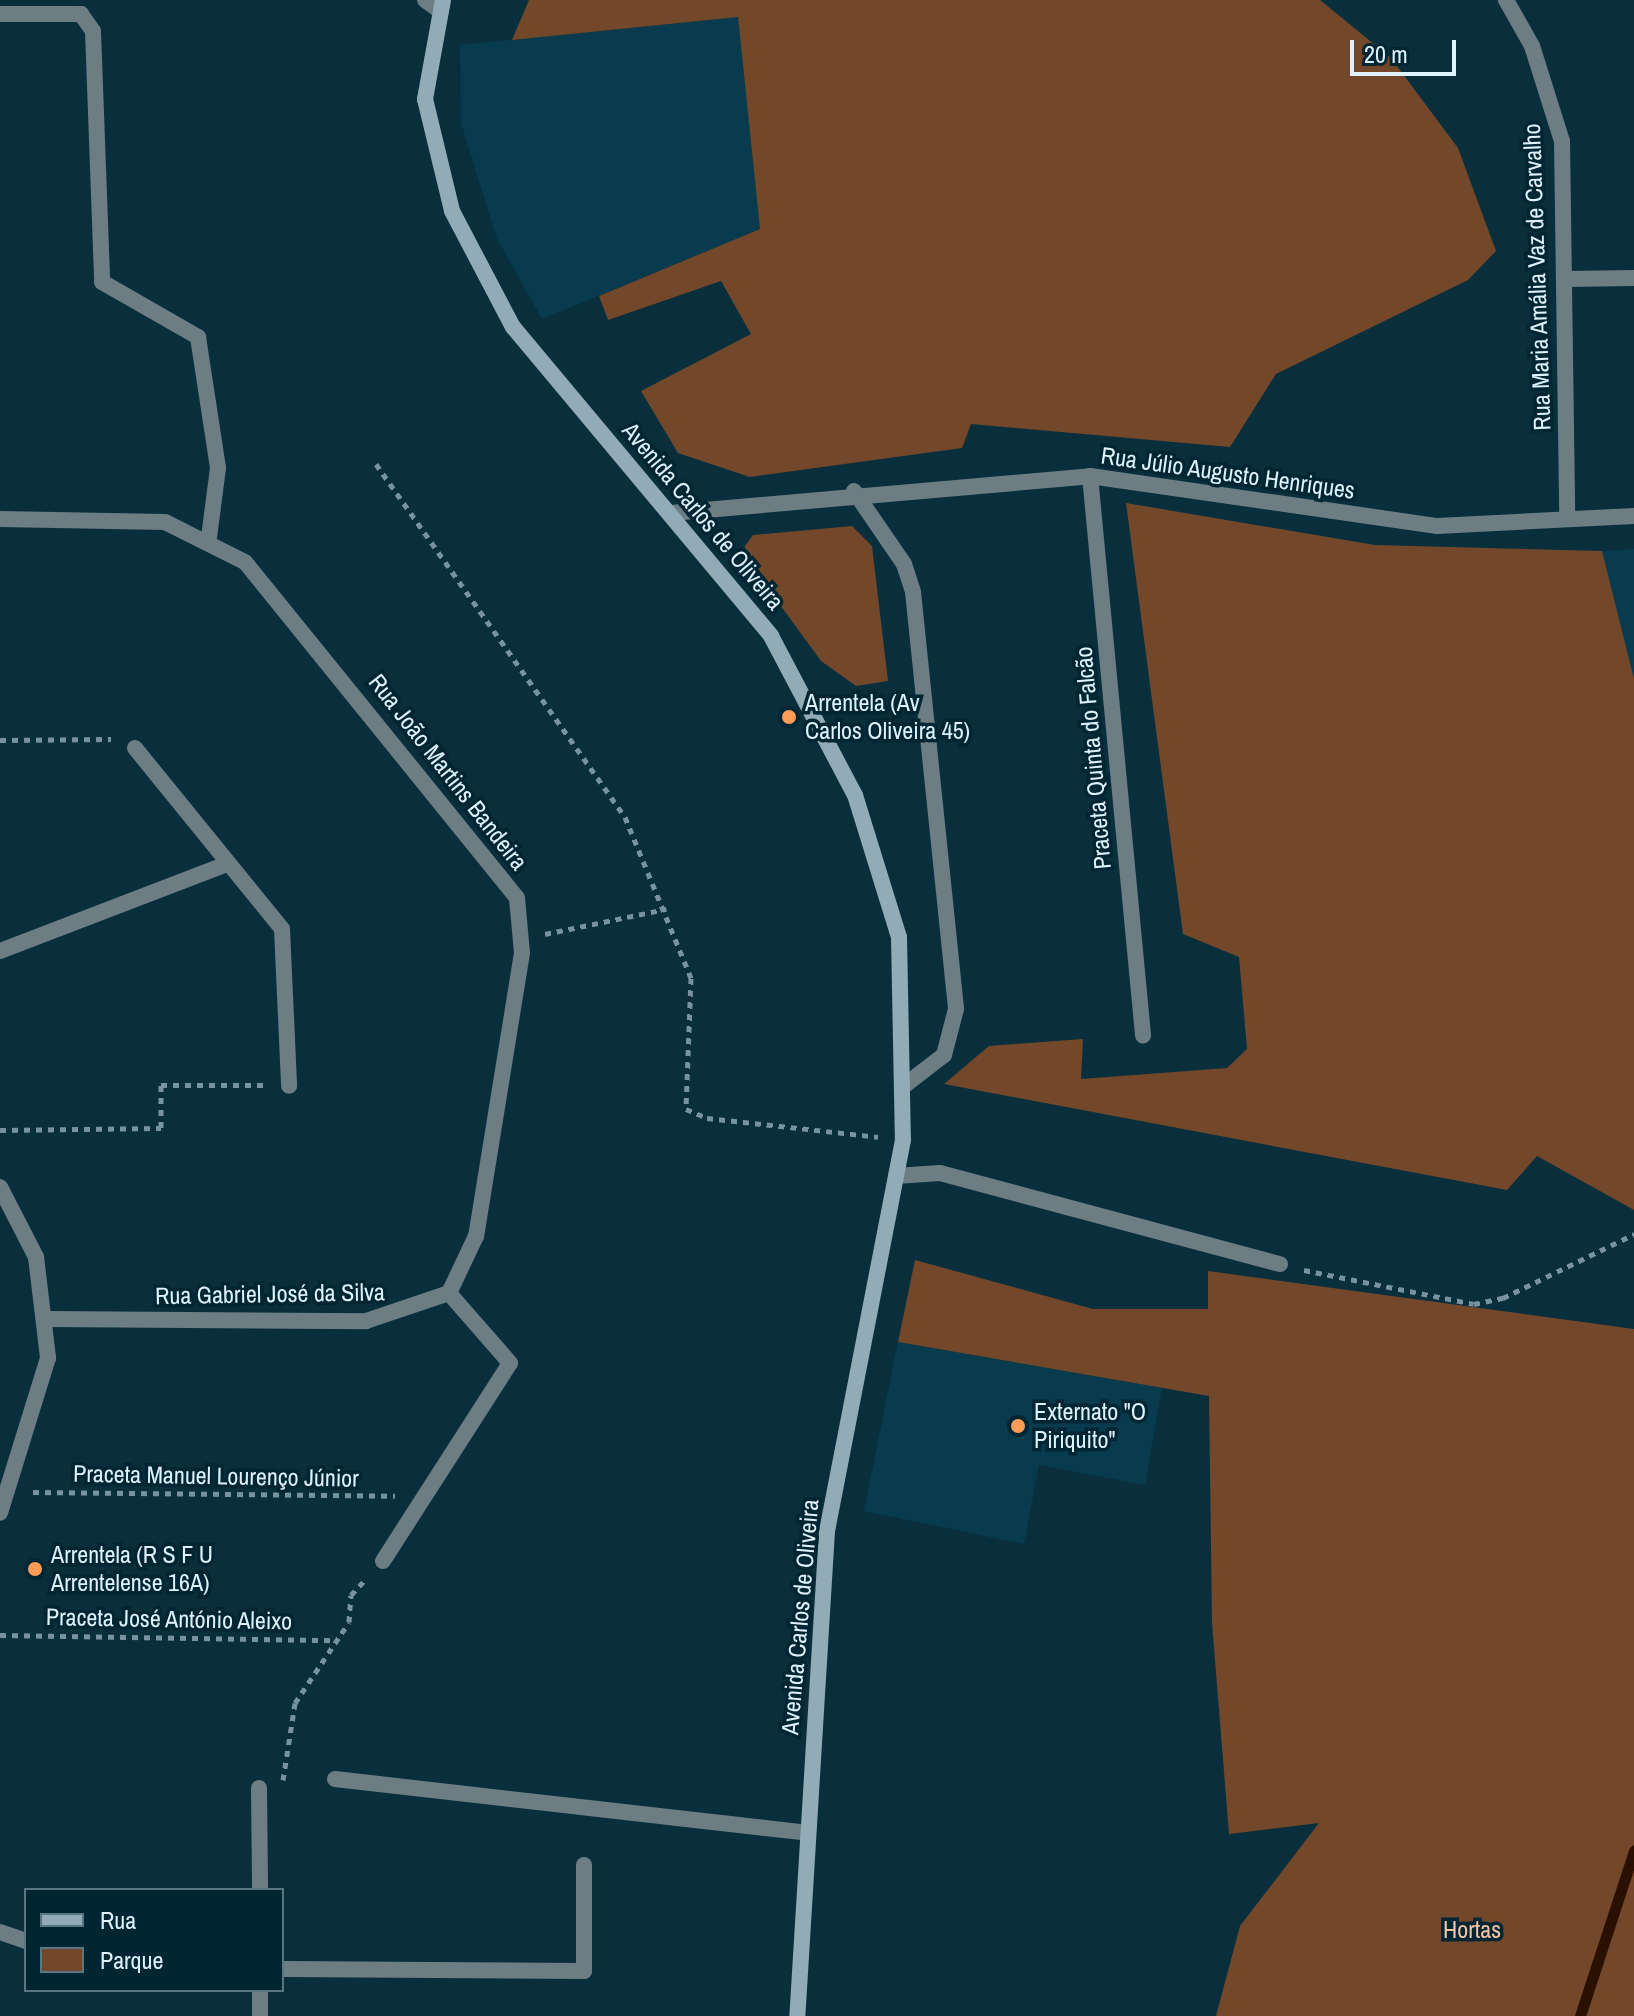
<!DOCTYPE html>
<html>
<head>
<meta charset="utf-8">
<style>
	body { margin:0 }
	#map { position:relative; width:1634px; height:2016px; overflow:hidden; background:#092f3d; font-family:"Archivo Narrow",sans-serif }
	div>[style] { position:absolute }
	.built>* { inset:0; background:#073b4d }
	.green>* { inset:0; background:#734729 }
	.stream>* { height:11px; margin:-5.5px; padding:0 5.5px; transform-origin:5.5px; border-radius:5.5px; background:#2a1000 }
	.path>* { height:5px; margin-top:-2.5px; transform-origin:0; background:repeating-linear-gradient(90deg,#76939f 0 6px,transparent 0 12px) }
	.lane>* { height:16px; margin:-8px; padding:0 8px; transform-origin:8px; border-radius:8px; background:#6d7d84 }
	.street>* { height:16px; margin:-8px; padding:0 8px; transform-origin:8px; border-radius:8px; background:#6d7d84 }
	.secondary>* { height:16px; margin:-8px; padding:0 8px; transform-origin:8px; border-radius:8px; background:#92acb7 }
	.dots>* { width:22px; height:22px; translate:-50% -50%; box-sizing:border-box; border:4px solid #002533; border-radius:50% }
	span { translate:-50% -50%; white-space:nowrap; text-align:center; line-height:1.15; -webkit-text-stroke:7px #002533; paint-order:stroke }
	.street-label { font-size:24px; color:#def2fb }
	.poi-label { font-size:24px; color:#def2fb }
	.left { translate:0 -50%; text-align:left }
	.park-label { font-size:24px; color:#f6c4a5 }
	.legend { position:absolute; left:24px; top:1888px; width:260px; height:104px; box-sizing:border-box; background:#002533; border:2px solid #597783; margin:0; padding:10px 14px; list-style:none; font-size:24px; color:#def2fb }
	.legend li { display:flex; align-items:center; gap:16px; height:40px }
	.legend b { width:40px; border:2px solid #597783 }
	.scale { position:absolute; left:1350px; top:40px; width:106px; height:36px; box-sizing:border-box; border:4px solid #def2fb; border-top:0; padding-left:10px; font-size:24px; line-height:28px; white-space:nowrap; color:#def2fb; -webkit-text-stroke:6px #002533; paint-order:stroke }
</style>
</head>
<body>
<div id="map">
	<div class="built">
		<div style="clip-path:polygon(738px 17px,760px 229px,542px 319px,497px 239px,461px 123px,460px 45px)"></div>
		<div style="clip-path:polygon(1634px 549px,1634px 679px,1602px 551px)"></div>
		<div style="clip-path:polygon(898px 1342px,1162px 1388px,1145px 1485px,1039px 1465px,1024px 1544px,864px 1511px)"></div>
	</div>
	<div class="green">
		<div style="clip-path:polygon(529px 0,1320px 0,1391px 58px,1458px 148px,1496px 251px,1468px 280px,1276px 374px,1230px 447px,971px 424px,962px 448px,750px 477px,678px 453px,641px 391px,751px 334px,721px 281px,608px 320px,599px 296px,760px 229px,738px 17px,512px 40px)"></div>
		<div style="clip-path:polygon(1126px 503px,1375px 545px,1602px 551px,1634px 679px,1634px 1210px,1537px 1156px,1507px 1190px,944px 1084px,989px 1046px,1083px 1039px,1081px 1079px,1227px 1068px,1247px 1049px,1239px 957px,1183px 934px)"></div>
		<div style="clip-path:polygon(852px 526px,872px 546px,888px 681px,856px 686px,821px 661px,746px 558px,745px 546px,753px 535px)"></div>
		<div style="clip-path:polygon(915px 1260px,1093px 1309px,1208px 1309px,1208px 1271px,1634px 1329px,1634px 2016px,1216px 2016px,1240px 1926px,1319px 1823px,1229px 1834px,1212px 1623px,1209px 1396px,898px 1342px)"></div>
	</div>
	<div class="stream">
		<div style="left:1580px;top:2016px;width:174px;rotate:-71.9deg"></div>
	</div>
	<div class="path">
		<div style="left:376px;top:464px;width:432px;rotate:54.8deg"></div>
		<div style="left:625px;top:817px;width:174px;rotate:67.7deg"></div>
		<div style="left:691px;top:978px;width:131px;rotate:92.2deg"></div>
		<div style="left:686px;top:1109px;width:23px;rotate:23deg"></div>
		<div style="left:707px;top:1118px;width:172px;rotate:6.3deg"></div>
		<div style="left:0;top:740px;width:111px;rotate:-0.5deg"></div>
		<div style="left:545px;top:934px;width:124px;rotate:-11.7deg"></div>
		<div style="left:0;top:1130px;width:161px;rotate:-0.7deg"></div>
		<div style="left:161px;top:1128px;width:43px;rotate:-90deg"></div>
		<div style="left:161px;top:1085px;width:103px"></div>
		<div style="left:1304px;top:1270px;width:173px;rotate:11.3deg"></div>
		<div style="left:1474px;top:1304px;width:30px;rotate:-12deg"></div>
		<div style="left:1503px;top:1298px;width:146px;rotate:-26deg"></div>
		<div style="left:33px;top:1492px;width:362px;rotate:0.6deg"></div>
		<div style="left:0;top:1635px;width:337px;rotate:0.9deg"></div>
		<div style="left:283px;top:1780px;width:78px;rotate:-81.1deg"></div>
		<div style="left:295px;top:1703px;width:97px;rotate:-56.3deg"></div>
		<div style="left:349px;top:1622px;width:27px;rotate:-86deg"></div>
		<div style="left:351px;top:1595px;width:22px;rotate:-47deg"></div>
	</div>
	<div class="lane">
		<div style="left:896px;top:1176px;width:44px;rotate:-3.9deg"></div>
		<div style="left:940px;top:1173px;width:352px;rotate:15deg"></div>
		<div style="left:335px;top:1779px;width:474px;rotate:6.5deg"></div>
		<div style="left:0;top:1932px;width:28px;rotate:19deg"></div>
	</div>
	<div class="street">
		<div style="left:425px;top:0;width:17px;rotate:36deg"></div>
		<div style="left:1506px;top:0;width:53px;rotate:60.5deg"></div>
		<div style="left:1532px;top:46px;width:100px;rotate:72.5deg"></div>
		<div style="left:1562px;top:141px;width:374px;rotate:89.2deg"></div>
		<div style="left:0;top:14px;width:81px"></div>
		<div style="left:81px;top:14px;width:21px;rotate:55deg"></div>
		<div style="left:93px;top:31px;width:251px;rotate:87.9deg"></div>
		<div style="left:102px;top:282px;width:111px;rotate:29.8deg"></div>
		<div style="left:198px;top:337px;width:133px;rotate:81.3deg"></div>
		<div style="left:218px;top:468px;width:70px;rotate:97.4deg"></div>
		<div style="left:1565px;top:279px;width:69px;rotate:-0.8deg"></div>
		<div style="left:1090px;top:476px;width:562px;rotate:84.58deg"></div>
		<div style="left:854px;top:491px;width:88px;rotate:55.6deg"></div>
		<div style="left:904px;top:564px;width:29px;rotate:72deg"></div>
		<div style="left:913px;top:592px;width:419px;rotate:84.1deg"></div>
		<div style="left:956px;top:1009px;width:48px;rotate:104.6deg"></div>
		<div style="left:944px;top:1055px;width:49px;rotate:142.4deg"></div>
		<div style="left:671px;top:513px;width:421px;rotate:-5deg"></div>
		<div style="left:1090px;top:476px;width:351px;rotate:8.2deg"></div>
		<div style="left:1437px;top:526px;width:197px;rotate:-2.9deg"></div>
		<div style="left:0;top:519px;width:165px;rotate:1deg"></div>
		<div style="left:165px;top:522px;width:89px;rotate:26.6deg"></div>
		<div style="left:245px;top:562px;width:432px;rotate:51deg"></div>
		<div style="left:517px;top:898px;width:55px;rotate:84.8deg"></div>
		<div style="left:522px;top:953px;width:287px;rotate:99.2deg"></div>
		<div style="left:476px;top:1236px;width:63px;rotate:115.3deg"></div>
		<div style="left:135px;top:748px;width:233px;rotate:50.9deg"></div>
		<div style="left:282px;top:929px;width:157px;rotate:87.4deg"></div>
		<div style="left:0;top:951px;width:243px;rotate:-21deg"></div>
		<div style="left:0;top:1187px;width:79px;rotate:62.8deg"></div>
		<div style="left:36px;top:1257px;width:102px;rotate:83.2deg"></div>
		<div style="left:48px;top:1358px;width:162px;rotate:107.2deg"></div>
		<div style="left:47px;top:1319px;width:319px;rotate:0.4deg"></div>
		<div style="left:366px;top:1321px;width:88px;rotate:-18.6deg"></div>
		<div style="left:383px;top:1561px;width:235px;rotate:-57.3deg"></div>
		<div style="left:510px;top:1363px;width:93px;rotate:-131.1deg"></div>
		<div style="left:259px;top:1788px;width:102px;rotate:89.4deg"></div>
		<div style="left:282px;top:1969px;width:302px;rotate:0.4deg"></div>
		<div style="left:584px;top:1971px;width:106px;rotate:-90deg"></div>
		<div style="left:260px;top:1990px;width:26px;rotate:90deg"></div>
	</div>
	<div class="secondary">
		<div style="left:443px;top:0;width:101px;rotate:100.3deg"></div>
		<div style="left:425px;top:99px;width:115px;rotate:76.4deg"></div>
		<div style="left:452px;top:211px;width:131px;rotate:62.3deg"></div>
		<div style="left:513px;top:327px;width:403px;rotate:50.1deg"></div>
		<div style="left:771px;top:636px;width:180px;rotate:62.2deg"></div>
		<div style="left:855px;top:795px;width:149px;rotate:72.8deg"></div>
		<div style="left:899px;top:937px;width:203px;rotate:88.9deg"></div>
		<div style="left:903px;top:1140px;width:398px;rotate:101deg"></div>
		<div style="left:827px;top:1531px;width:486px;rotate:93.5deg"></div>
	</div>
	<div class="dots">
		<div style="left:789px;top:717px;background:#fe9c58"></div>
		<div style="left:1018px;top:1426px;background:#fe9c58"></div>
		<div style="left:35px;top:1569px;background:#fe9c58"></div>
	</div>
	<div class="street-label">
		<span style="left:1537px;top:277px;rotate:-92deg">Rua Maria Amália Vaz de Carvalho</span>
		<span style="left:1228px;top:473px;rotate:8deg">Rua Júlio Augusto Henriques</span>
		<span style="left:703px;top:516px;rotate:50deg">Avenida Carlos de Oliveira</span>
		<span style="left:1093px;top:758px;rotate:-95deg">Praceta Quinta do Falcão</span>
		<span style="left:448px;top:772px;rotate:52deg">Rua João Martins Bandeira</span>
		<span style="left:270px;top:1294px;rotate:-1deg">Rua Gabriel José da Silva</span>
		<span style="left:216px;top:1476px;rotate:1deg">Praceta Manuel Lourenço Júnior</span>
		<span style="left:800px;top:1617px;rotate:-85deg">Avenida Carlos de Oliveira</span>
		<span style="left:169px;top:1619px;rotate:1deg">Praceta José António Aleixo</span>
	</div>
	<div class="poi-label">
		<span class="left" style="left:805px;top:717px">Arrentela (Av<br>Carlos Oliveira 45)</span>
		<span class="left" style="left:1034px;top:1426px">Externato "O<br>Piriquito"</span>
		<span class="left" style="left:51px;top:1569px">Arrentela (R S F U<br>Arrentelense 16A)</span>
	</div>
	<div class="park-label">
		<span style="left:1472px;top:1930px">Hortas</span>
	</div>
	<ul class="legend">
	<li><b style="height:10px;background:#92acb7"></b>Rua</li>
	<li><b style="height:22px;background:#734729"></b>Parque</li>
	</ul>
	<div class="scale">20 m</div>
</div>
</body>
</html>
